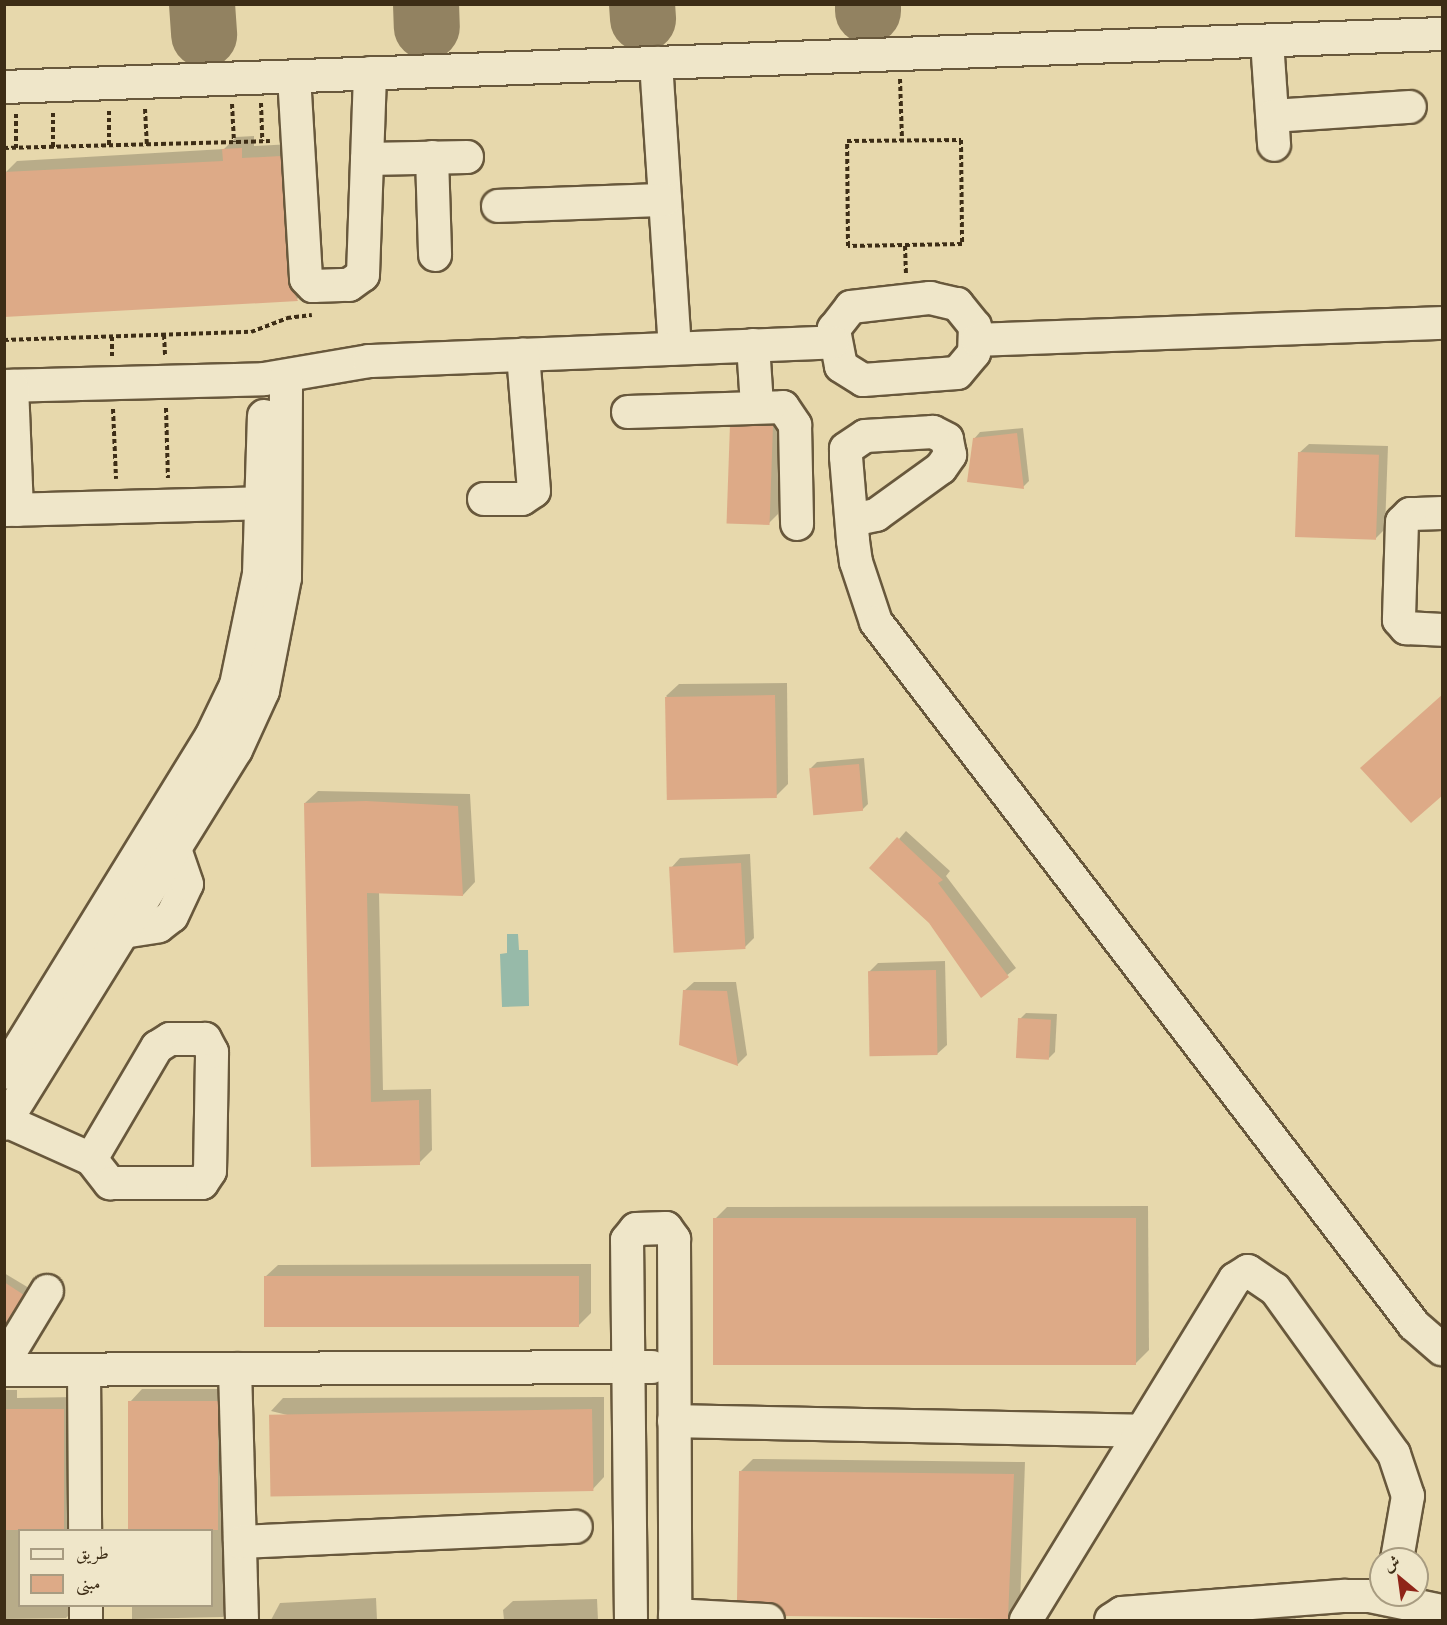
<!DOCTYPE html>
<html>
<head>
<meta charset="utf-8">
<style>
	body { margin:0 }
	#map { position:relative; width:1447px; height:1625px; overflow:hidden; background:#e7d8ac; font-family:"Libre Caslon Text",Amiri,serif }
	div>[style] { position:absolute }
	.water>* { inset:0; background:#97baa9 }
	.shadow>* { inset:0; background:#0003 }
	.taxiway>* { height:66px; margin:-33px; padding:0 33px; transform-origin:33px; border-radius:33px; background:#928261 }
	.building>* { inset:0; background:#ddaa87; transform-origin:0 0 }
	.path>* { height:4px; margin-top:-2px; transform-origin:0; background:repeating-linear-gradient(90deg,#3d2d16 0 4.5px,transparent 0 7.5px) }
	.roads { filter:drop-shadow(2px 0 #68583c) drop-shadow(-2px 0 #68583c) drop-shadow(0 2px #68583c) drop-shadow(0 -2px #68583c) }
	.minor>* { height:32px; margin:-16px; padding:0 16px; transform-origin:16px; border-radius:16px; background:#efe6c9 }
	span { translate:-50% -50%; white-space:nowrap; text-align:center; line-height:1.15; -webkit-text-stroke:4.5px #efe6c9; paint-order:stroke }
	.frame { position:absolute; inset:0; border:6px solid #3d2d16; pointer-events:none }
	.legend { position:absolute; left:18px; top:1529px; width:195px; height:78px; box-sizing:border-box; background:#efe6c9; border:2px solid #a89c81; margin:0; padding:8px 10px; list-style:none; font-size:18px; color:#3d2d16 }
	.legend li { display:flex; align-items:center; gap:12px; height:30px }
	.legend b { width:30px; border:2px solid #a89c81 }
	.north { position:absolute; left:1369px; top:1547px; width:60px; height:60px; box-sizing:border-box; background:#efe6c9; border:2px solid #a89c81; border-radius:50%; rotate:331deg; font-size:16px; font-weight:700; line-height:24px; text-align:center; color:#3d2d16 }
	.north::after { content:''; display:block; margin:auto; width:21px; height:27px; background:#8f2418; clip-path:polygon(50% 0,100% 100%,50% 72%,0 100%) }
</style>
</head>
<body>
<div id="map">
	<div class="water">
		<div style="clip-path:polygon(507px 934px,518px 934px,519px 950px,528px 950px,529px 1006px,502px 1007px,500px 954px,507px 953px)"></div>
	</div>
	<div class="shadow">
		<div style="clip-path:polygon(254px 136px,254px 146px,293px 144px,309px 287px,297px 299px,5px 173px,17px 161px,224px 149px,236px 137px)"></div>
		<div style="clip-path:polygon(781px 417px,778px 514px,769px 523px,732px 427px,741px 418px)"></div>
		<div style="clip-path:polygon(1023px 428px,1029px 481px,1023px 487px,974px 439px,980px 432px)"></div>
		<div style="clip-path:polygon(1309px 444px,1388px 446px,1385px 529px,1376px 538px,1299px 453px)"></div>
		<div style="clip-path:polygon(787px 683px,788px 784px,775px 797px,666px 696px,679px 684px)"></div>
		<div style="clip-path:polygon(864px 758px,868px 804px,862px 810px,811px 768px,817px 762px)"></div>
		<div style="clip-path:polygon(318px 791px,470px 794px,475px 882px,463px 895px,379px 892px,383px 1090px,431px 1089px,432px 1150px,419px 1163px,312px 1165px,305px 803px)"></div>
		<div style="clip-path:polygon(906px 831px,950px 871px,946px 876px,1016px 968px,981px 996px,899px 839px)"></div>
		<div style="clip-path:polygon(750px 854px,754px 938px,745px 947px,671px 868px,680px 858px)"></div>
		<div style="clip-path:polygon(945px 961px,947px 1045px,937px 1054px,869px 972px,878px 963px)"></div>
		<div style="clip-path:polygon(694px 982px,736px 982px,747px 1055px,738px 1064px,681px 1044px,684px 991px)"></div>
		<div style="clip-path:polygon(1026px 1013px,1057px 1014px,1055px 1052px,1049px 1058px,1020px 1019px)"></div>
		<div style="clip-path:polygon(1148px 1206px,1149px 1350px,1136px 1363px,715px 1219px,727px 1207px)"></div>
		<div style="clip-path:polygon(591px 1264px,591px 1313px,578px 1326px,265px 1277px,278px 1265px)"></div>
		<div style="clip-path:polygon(4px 1273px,29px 1288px,4px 1327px)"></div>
		<div style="clip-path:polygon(142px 1389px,230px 1389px,236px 1605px,223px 1617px,132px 1619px,132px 1606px,212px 1606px,212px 1530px,131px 1530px,130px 1402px)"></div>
		<div style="clip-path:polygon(4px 1390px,17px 1390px,17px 1398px,76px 1397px,77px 1530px,20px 1530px,20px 1606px,78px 1606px,66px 1618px,4px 1619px)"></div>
		<div style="clip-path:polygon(604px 1397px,604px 1477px,592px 1490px,271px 1411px,283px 1398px)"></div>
		<div style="clip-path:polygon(753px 1459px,1025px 1462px,1020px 1605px,1008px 1617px,740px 1472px)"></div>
		<div style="clip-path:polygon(376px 1598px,377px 1620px,271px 1620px,280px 1603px)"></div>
		<div style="clip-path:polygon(597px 1599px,598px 1620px,504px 1620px,503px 1610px,513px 1601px)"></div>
		<div style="clip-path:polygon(1295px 1616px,1296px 1620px,1264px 1620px)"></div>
	</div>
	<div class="taxiway">
		<div style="left:202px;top:4px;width:31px;rotate:86deg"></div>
		<div style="left:426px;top:4px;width:23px;rotate:88deg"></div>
		<div style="left:642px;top:4px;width:15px;rotate:86deg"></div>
		<div style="left:868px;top:4px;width:7px;rotate:90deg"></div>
	</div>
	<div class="building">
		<div style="clip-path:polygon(242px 148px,242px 158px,281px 156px,288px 280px,298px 301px,4px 317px,4px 172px,223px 161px,222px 149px)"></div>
		<div style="left:773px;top:425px;width:100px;height:43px;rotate:92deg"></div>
		<div style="clip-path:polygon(1017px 433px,1024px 489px,967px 482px,973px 438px)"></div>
		<div style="left:1298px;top:452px;width:81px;height:85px;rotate:2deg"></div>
		<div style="clip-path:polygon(1443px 694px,1443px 795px,1411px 823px,1360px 768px)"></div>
		<div style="left:775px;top:695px;width:103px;height:110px;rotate:89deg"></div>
		<div style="left:859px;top:764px;width:47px;height:50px;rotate:85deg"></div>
		<div style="clip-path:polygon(366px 801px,458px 806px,463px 896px,367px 893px,371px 1102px,419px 1100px,420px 1165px,311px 1167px,304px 803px)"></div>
		<div style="clip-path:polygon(897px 837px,943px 880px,938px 883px,1009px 977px,981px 998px,929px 923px,869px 868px)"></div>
		<div style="left:741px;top:863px;width:86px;height:72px;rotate:87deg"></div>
		<div style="left:936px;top:970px;width:85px;height:68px;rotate:89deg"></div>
		<div style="clip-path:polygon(683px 990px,727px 991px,738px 1066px,679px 1045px)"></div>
		<div style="left:1018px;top:1018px;width:33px;height:40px;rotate:3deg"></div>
		<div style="left:1136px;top:1218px;width:147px;height:423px;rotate:90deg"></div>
		<div style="left:579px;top:1276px;width:51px;height:315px;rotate:90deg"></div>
		<div style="clip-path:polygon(4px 1282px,24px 1295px,4px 1326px)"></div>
		<div style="left:128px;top:1401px;width:90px;height:129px"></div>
		<div style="left:64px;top:1409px;width:121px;height:60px;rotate:90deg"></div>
		<div style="left:592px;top:1409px;width:82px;height:323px;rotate:89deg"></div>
		<div style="clip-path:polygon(739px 1471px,1014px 1474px,1008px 1619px,785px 1616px,777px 1605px,737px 1600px)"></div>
	</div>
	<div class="path">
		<div style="left:900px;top:79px;width:60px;rotate:88.1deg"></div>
		<div style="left:261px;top:103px;width:38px;rotate:88deg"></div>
		<div style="left:232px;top:104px;width:38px;rotate:87deg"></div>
		<div style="left:145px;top:109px;width:35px;rotate:87deg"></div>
		<div style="left:16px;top:114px;width:34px;rotate:90deg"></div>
		<div style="left:961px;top:140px;width:104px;rotate:89.4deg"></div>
		<div style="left:962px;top:244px;width:114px;rotate:179deg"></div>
		<div style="left:848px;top:246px;width:105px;rotate:-90.5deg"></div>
		<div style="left:847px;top:141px;width:114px;rotate:-0.5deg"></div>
		<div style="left:109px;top:145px;width:34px;rotate:-90deg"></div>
		<div style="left:53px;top:147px;width:34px;rotate:-90deg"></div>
		<div style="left:4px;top:148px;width:266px;rotate:-1.5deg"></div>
		<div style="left:905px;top:246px;width:29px;rotate:88deg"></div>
		<div style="left:164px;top:335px;width:20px;rotate:87deg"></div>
		<div style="left:112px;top:337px;width:19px;rotate:90deg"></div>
		<div style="left:4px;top:340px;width:247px;rotate:-1.9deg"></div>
		<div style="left:251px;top:332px;width:39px;rotate:-21deg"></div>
		<div style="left:287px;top:318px;width:25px;rotate:-7deg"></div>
		<div style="left:166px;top:408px;width:70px;rotate:88.4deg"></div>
		<div style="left:113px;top:409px;width:70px;rotate:87.5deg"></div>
	</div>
	<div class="roads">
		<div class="minor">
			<div style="left:1267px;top:41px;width:104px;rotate:86.1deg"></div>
			<div style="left:656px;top:63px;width:286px;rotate:86.2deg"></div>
			<div style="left:294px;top:76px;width:203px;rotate:86.6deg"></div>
			<div style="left:306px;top:279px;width:10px;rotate:45deg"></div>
			<div style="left:313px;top:286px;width:36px;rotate:-2deg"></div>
			<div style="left:349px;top:285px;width:17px;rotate:-36deg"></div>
			<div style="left:363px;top:275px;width:202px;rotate:-88deg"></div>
			<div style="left:4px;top:87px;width:1439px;rotate:-2.11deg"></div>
			<div style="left:1273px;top:116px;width:137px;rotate:-3.8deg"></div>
			<div style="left:432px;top:157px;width:98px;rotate:88.2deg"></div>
			<div style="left:367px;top:159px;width:100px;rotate:-1.1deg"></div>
			<div style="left:498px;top:206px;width:167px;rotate:-2.1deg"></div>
			<div style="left:930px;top:298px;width:28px;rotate:13deg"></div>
			<div style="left:957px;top:304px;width:28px;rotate:51deg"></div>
			<div style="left:975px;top:326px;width:27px;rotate:92deg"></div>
			<div style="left:974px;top:353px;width:26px;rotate:130deg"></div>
			<div style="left:957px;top:373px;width:94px;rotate:175.7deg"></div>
			<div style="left:863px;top:380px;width:26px;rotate:-148deg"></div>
			<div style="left:841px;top:366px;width:38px;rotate:-101deg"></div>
			<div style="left:834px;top:329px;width:28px;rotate:-52deg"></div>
			<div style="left:851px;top:307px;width:80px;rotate:-6.5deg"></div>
			<div style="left:977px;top:340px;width:465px;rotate:-2.1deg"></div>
			<div style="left:753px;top:345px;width:61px;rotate:86.2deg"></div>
			<div style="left:4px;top:386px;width:260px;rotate:-1.5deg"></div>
			<div style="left:264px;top:379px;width:107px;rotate:-9.7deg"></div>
			<div style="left:369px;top:361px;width:464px;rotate:-2.3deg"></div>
			<div style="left:12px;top:386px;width:124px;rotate:87.7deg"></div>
			<div style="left:628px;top:412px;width:155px;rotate:-1.8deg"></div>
			<div style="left:783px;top:407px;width:22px;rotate:56deg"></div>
			<div style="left:795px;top:425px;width:99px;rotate:88.8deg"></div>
			<div style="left:484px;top:499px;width:38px"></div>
			<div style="left:522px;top:499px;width:14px;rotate:-34deg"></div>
			<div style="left:534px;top:491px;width:137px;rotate:-94.6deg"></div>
			<div style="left:4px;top:510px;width:259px;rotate:-1.5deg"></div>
			<div style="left:1442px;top:513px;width:32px;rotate:178deg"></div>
			<div style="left:1410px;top:514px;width:11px;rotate:135deg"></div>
			<div style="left:1402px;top:522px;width:98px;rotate:91.8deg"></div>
			<div style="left:1399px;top:620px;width:11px;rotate:49deg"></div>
			<div style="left:1406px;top:628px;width:36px;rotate:3deg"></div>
			<div style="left:852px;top:520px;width:25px;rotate:-12deg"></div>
			<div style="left:876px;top:515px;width:80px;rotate:-35.9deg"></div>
			<div style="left:941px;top:468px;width:16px;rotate:-55deg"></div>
			<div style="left:950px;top:455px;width:16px;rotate:-101deg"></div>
			<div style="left:947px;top:439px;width:16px;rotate:-153deg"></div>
			<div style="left:933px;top:432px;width:68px;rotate:176.6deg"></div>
			<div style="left:865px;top:436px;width:23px;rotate:146deg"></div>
			<div style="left:846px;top:449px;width:8px;rotate:90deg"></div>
			<div style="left:846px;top:457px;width:84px;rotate:85.2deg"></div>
			<div style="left:853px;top:541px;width:21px;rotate:82deg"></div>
			<div style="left:856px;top:562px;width:63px;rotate:71.6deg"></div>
			<div style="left:876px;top:622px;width:885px;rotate:52.57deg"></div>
			<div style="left:1414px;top:1325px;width:37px;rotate:41deg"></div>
			<div style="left:123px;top:932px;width:36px;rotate:-9deg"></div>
			<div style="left:159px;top:926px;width:16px;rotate:-38deg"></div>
			<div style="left:172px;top:916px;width:35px;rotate:-65deg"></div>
			<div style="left:187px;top:884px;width:37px;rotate:-109deg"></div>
			<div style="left:4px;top:1073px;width:395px;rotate:-58.4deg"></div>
			<div style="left:211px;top:737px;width:58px;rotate:-64.3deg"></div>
			<div style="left:236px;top:685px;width:113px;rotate:-78.3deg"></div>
			<div style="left:259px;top:574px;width:158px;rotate:-88.2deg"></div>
			<div style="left:4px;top:1120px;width:95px;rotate:24.1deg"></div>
			<div style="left:91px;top:1159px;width:31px;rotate:52deg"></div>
			<div style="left:110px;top:1183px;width:92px"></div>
			<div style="left:202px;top:1183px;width:14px;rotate:-56deg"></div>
			<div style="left:210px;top:1171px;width:119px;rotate:-89deg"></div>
			<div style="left:212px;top:1052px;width:15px;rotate:-118deg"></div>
			<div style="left:205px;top:1039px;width:35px;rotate:180deg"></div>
			<div style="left:170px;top:1039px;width:15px;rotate:148deg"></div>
			<div style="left:157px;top:1047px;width:130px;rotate:120.5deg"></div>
			<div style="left:4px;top:1124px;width:440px;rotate:-58.2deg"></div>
			<div style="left:236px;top:750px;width:65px;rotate:-65.4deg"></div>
			<div style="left:263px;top:691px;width:115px;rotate:-79deg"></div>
			<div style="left:285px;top:578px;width:200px;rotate:-89.7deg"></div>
			<div style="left:4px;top:1362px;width:83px;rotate:-58.8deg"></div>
			<div style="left:235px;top:1369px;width:251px;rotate:88.4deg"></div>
			<div style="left:4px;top:1370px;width:648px;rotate:-0.27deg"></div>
			<div style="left:84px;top:1370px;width:160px;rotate:89.6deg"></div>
			<div style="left:674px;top:1421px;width:464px;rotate:1.2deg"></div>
			<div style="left:240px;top:1542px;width:336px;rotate:-2.6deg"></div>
			<div style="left:86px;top:1606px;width:14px;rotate:90deg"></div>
			<div style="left:675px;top:1615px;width:93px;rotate:3.1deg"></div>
			<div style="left:631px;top:1620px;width:380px;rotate:-90.6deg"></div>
			<div style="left:627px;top:1240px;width:14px;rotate:-51deg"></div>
			<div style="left:636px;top:1229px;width:30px;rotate:-2deg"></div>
			<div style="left:666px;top:1228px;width:14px;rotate:54deg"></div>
			<div style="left:674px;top:1239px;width:381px;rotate:89.8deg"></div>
			<div style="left:1026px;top:1620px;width:400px;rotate:-58.5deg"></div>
			<div style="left:1235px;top:1279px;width:15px;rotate:-32deg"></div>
			<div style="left:1248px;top:1271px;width:32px;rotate:34deg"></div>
			<div style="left:1275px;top:1289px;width:203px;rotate:54.2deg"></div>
			<div style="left:1394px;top:1454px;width:44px;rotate:71.6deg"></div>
			<div style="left:1408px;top:1496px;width:64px;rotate:99.9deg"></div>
			<div style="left:1111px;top:1620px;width:13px;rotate:-32deg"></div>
			<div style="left:1122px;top:1613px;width:224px;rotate:-4.4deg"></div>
			<div style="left:1345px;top:1596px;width:25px"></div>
			<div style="left:1370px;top:1596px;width:74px;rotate:11.8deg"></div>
		</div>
	</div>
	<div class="frame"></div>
	<ul class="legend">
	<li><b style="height:8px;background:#efe6c9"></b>طريق</li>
	<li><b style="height:16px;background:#ddaa87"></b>مبنى</li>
	</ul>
	<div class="north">ش</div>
</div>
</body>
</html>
